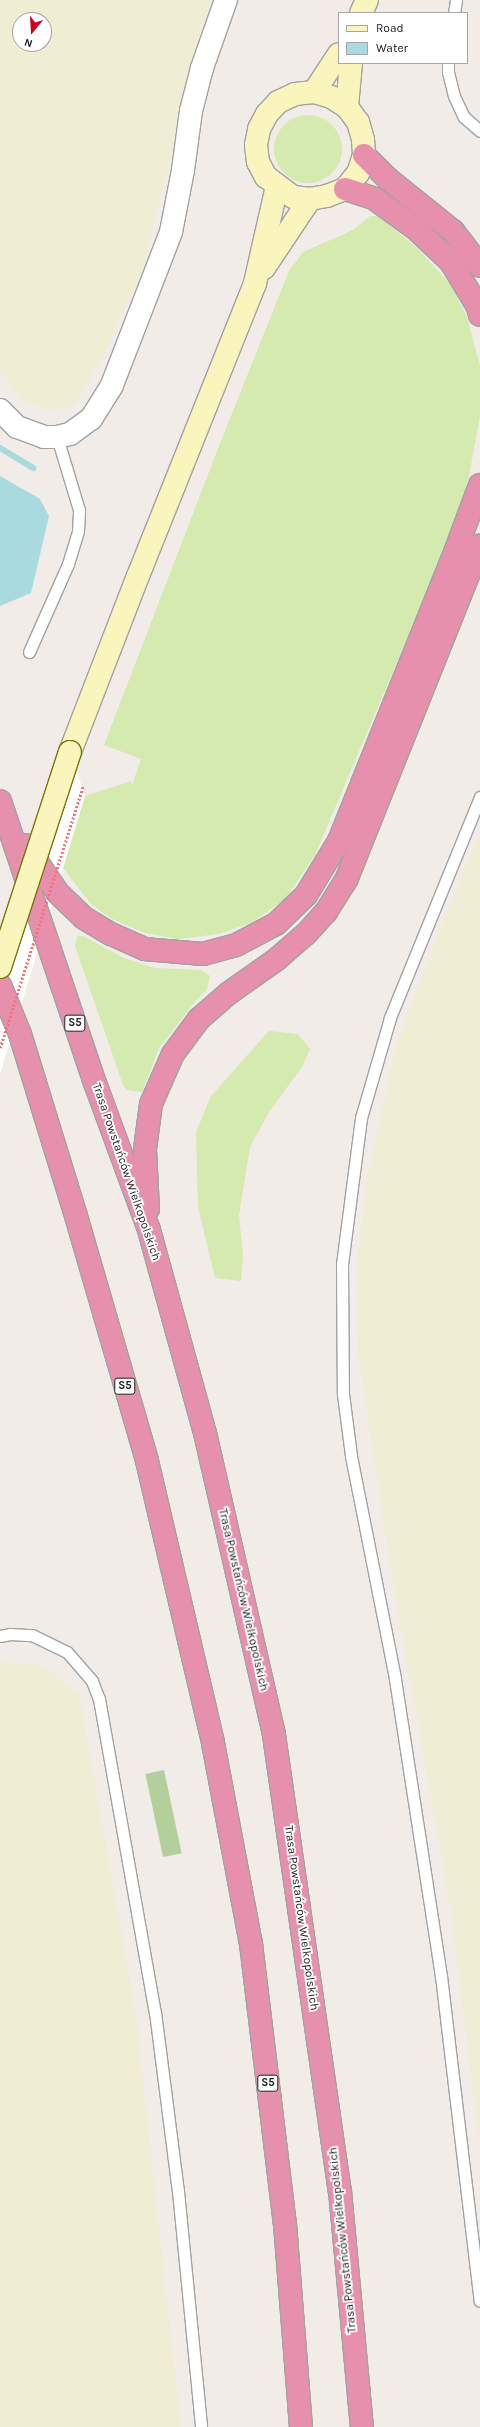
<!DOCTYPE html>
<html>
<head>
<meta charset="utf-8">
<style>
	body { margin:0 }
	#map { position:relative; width:480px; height:2427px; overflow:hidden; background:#f1ece7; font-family:Karla,sans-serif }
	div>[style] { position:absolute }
	.farmland>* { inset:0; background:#efedd3 }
	.grass>* { inset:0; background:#d4eaae }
	.round { border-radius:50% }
	.forest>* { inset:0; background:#b3d09c; transform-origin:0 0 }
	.water>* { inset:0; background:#a8dade }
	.pier>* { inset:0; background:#fff }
	.stream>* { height:6px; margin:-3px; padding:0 3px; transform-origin:3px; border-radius:3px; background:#a8dade }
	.roads { filter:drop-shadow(1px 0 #a2a2a2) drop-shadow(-1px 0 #a2a2a2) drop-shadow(0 1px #a2a2a2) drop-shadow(0 -1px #a2a2a2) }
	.service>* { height:11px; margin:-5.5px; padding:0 5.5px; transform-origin:5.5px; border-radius:5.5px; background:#fff }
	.minor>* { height:22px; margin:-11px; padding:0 11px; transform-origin:11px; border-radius:11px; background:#fff }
	.secondary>* { height:22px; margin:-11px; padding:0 11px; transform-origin:11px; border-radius:11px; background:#faf4bd }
	.motorway>* { height:22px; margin:-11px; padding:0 11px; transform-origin:11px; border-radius:11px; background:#e790ad }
	.path-bridge>* { height:2.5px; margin-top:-1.25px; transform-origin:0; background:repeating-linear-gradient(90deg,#f97075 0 2px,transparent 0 4px) }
	.bridges { filter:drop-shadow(1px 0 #7a7605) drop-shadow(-1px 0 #7a7605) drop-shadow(0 1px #7a7605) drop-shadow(0 -1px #7a7605) }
	.secondary-bridge>* { height:22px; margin:-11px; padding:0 11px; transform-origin:11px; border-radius:11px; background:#faf4bd }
	span { translate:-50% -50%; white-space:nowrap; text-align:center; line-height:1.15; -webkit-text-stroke:3.5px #fff; paint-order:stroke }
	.shield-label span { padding:1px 3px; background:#fff; border:1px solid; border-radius:3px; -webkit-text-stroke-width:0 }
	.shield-label { font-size:11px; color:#212121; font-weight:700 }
	.street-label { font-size:12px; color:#212121 }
	.legend { position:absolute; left:338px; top:12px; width:130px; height:52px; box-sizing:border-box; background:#fff; border:1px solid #a6a6a6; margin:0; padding:5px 7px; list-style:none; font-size:12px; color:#212121 }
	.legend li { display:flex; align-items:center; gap:8px; height:20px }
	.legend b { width:20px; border:1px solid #a6a6a6 }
	.north { position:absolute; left:12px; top:12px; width:40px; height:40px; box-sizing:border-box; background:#fff; border:1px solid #a6a6a6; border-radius:50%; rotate:198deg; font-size:11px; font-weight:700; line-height:16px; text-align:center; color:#212121 }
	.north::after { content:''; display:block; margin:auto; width:14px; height:18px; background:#d1011e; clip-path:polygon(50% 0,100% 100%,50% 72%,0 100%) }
</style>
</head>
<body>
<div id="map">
	<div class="farmland">
		<div style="clip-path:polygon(evenodd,0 0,211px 0,189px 69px,168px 168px,144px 265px,107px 348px,76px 405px,48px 411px,21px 400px,0 371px,0 0,20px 20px,44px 20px,44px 44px,20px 44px,20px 20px)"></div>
		<div style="clip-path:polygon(480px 832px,480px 2151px,451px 1911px,392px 1578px,358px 1353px,357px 1263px,367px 1178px,396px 1046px,428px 959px)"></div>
		<div style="clip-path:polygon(0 1662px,42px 1665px,79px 1694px,136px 2015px,181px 2427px,0 2427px)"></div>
	</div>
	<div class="grass">
		<div class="round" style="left:274px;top:115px;width:68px;height:68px"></div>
		<div style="clip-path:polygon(370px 216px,378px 216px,418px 249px,451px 285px,467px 317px,480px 366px,480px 416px,469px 476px,451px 535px,315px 855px,286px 898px,253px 922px,219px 934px,178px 939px,145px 933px,112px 919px,91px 904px,63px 868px,85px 796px,131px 781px,132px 785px,141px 759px,104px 745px,219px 446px,289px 271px,303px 252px,353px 230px)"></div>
		<div style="clip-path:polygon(77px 936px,83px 936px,124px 958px,155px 968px,201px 970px,210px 976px,207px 989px,197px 999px,159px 1048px,142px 1092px,127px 1090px,123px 1085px,75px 946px)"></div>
		<div style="clip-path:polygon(269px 1031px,298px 1034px,310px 1049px,302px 1067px,269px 1112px,250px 1147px,239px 1215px,243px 1257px,241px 1281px,215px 1278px,198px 1207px,196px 1132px,211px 1096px)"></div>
	</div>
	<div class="forest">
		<div style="left:164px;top:1770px;width:85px;height:19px;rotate:78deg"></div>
	</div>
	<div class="water">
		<div style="clip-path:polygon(0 476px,40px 499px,49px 516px,31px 593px,0 606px)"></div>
	</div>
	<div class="pier">
		<div style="clip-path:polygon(70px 752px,85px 796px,0 1074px,0 936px)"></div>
	</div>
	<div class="stream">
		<div style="left:0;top:448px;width:39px;rotate:31deg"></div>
	</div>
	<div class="roads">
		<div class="service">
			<div style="left:454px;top:13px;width:13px;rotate:-81deg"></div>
			<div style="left:448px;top:63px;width:9px;rotate:90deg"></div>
			<div style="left:448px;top:72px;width:25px;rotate:76deg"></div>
			<div style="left:454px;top:96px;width:23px;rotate:65deg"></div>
			<div style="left:464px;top:117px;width:21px;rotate:41deg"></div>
			<div style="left:29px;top:652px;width:96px;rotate:-66.1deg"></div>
			<div style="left:68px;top:564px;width:34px;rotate:-73deg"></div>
			<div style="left:78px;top:531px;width:21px;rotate:-87deg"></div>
			<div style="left:79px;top:510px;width:76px;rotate:-106.8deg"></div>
			<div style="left:480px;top:797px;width:239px;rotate:112.2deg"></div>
			<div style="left:390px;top:1018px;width:104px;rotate:106.2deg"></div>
			<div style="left:361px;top:1118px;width:147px;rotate:97.4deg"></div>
			<div style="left:342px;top:1264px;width:130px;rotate:89.6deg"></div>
			<div style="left:343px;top:1394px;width:63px;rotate:82.6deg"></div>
			<div style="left:351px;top:1456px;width:227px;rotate:78.8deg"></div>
			<div style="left:395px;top:1679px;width:301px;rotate:81.2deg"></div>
			<div style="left:441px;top:1976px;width:327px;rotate:83.2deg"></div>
			<div style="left:0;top:1636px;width:10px;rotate:-11deg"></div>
			<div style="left:10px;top:1634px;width:22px;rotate:3deg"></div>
			<div style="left:32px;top:1635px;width:39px;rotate:26deg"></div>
			<div style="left:67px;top:1652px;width:38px;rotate:49deg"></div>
			<div style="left:92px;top:1681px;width:19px;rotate:69deg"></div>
			<div style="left:99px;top:1699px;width:318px;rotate:79.9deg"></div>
			<div style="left:155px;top:2012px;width:180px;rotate:82.7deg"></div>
			<div style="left:178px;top:2191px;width:237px;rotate:84.4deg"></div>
		</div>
		<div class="minor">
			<div style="left:0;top:410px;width:24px;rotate:45deg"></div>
			<div style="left:17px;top:427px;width:29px;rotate:20deg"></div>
			<div style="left:44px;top:437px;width:13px"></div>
			<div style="left:57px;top:437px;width:13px;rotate:-13deg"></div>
			<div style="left:70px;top:434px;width:26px;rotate:-36deg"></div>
			<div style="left:91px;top:419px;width:40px;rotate:-58deg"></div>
			<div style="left:112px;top:385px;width:164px;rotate:-68.9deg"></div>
			<div style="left:171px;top:232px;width:63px;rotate:-79deg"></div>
			<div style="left:183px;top:170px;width:60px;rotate:-82.3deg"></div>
			<div style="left:191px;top:111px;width:44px;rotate:-75.7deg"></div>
			<div style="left:202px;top:68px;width:72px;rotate:-70.6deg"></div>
		</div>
		<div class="secondary">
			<div style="left:361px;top:13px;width:14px;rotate:-65deg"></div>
			<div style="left:314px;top:92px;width:18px;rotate:16deg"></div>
			<div style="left:331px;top:97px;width:19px;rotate:32deg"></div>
			<div style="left:347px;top:107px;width:19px;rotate:54deg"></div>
			<div style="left:358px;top:122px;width:19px;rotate:74deg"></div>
			<div style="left:363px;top:140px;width:15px;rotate:86deg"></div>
			<div style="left:364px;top:155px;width:19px;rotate:108deg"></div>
			<div style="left:358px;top:173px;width:21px;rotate:129deg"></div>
			<div style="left:345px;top:189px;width:19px;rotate:159deg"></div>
			<div style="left:327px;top:196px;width:17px;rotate:170deg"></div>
			<div style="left:310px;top:199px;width:17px;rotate:-173deg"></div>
			<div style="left:293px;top:197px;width:34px;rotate:-143deg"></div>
			<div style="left:266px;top:177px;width:17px;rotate:-118deg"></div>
			<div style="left:258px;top:162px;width:17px;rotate:-97deg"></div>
			<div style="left:256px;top:145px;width:16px;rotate:-79deg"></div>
			<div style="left:259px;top:129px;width:17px;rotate:-62deg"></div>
			<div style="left:267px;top:114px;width:16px;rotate:-47deg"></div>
			<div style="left:278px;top:102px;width:19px;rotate:-25deg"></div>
			<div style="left:295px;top:94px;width:19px;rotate:-6deg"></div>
			<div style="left:314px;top:92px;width:45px;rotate:-56.7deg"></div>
			<div style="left:347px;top:107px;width:44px;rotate:-84.8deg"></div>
			<div style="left:264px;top:268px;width:83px;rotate:-56.3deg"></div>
			<div style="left:70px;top:752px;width:189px;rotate:-68.9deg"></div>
			<div style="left:138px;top:576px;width:315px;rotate:-68.2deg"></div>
			<div style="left:255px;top:283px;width:99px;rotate:-77.2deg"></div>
		</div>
		<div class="motorway">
			<div style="left:364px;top:155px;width:33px;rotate:45deg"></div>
			<div style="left:387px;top:178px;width:85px;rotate:38.8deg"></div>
			<div style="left:453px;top:231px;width:44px;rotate:52.4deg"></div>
			<div style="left:345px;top:189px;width:32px;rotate:18deg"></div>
			<div style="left:375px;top:199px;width:51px;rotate:36.2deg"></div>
			<div style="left:416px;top:229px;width:48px;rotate:43.3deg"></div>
			<div style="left:451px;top:262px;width:52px;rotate:59deg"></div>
			<div style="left:478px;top:307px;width:8px;rotate:76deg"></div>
			<div style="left:0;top:801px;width:298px;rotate:71.4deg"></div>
			<div style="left:95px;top:1083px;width:157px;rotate:69.8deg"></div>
			<div style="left:149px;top:1230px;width:211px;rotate:74.6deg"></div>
			<div style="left:205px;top:1433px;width:310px;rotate:77.1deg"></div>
			<div style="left:274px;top:1735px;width:461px;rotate:81.8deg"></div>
			<div style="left:340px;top:2191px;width:237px;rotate:84.7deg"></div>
			<div style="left:26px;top:845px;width:58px;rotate:56.3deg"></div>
			<div style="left:58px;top:893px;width:36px;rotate:44deg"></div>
			<div style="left:84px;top:918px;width:31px;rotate:31deg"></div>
			<div style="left:111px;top:934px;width:36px;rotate:24deg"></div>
			<div style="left:144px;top:949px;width:59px;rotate:4.8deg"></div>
			<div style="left:203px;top:954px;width:34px;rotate:-15deg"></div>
			<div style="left:236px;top:945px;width:45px;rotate:-27.7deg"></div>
			<div style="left:276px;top:924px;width:42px;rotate:-44deg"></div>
			<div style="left:306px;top:895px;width:63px;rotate:-58.6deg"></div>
			<div style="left:339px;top:841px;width:300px;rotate:-68.1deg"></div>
			<div style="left:451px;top:563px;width:83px;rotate:-69.6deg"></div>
			<div style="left:0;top:985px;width:53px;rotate:67.8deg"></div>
			<div style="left:20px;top:1034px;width:190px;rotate:72.9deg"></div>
			<div style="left:76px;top:1216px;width:255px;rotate:73.8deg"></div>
			<div style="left:147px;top:1461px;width:290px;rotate:76.8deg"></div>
			<div style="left:213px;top:1743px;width:205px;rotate:79.3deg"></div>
			<div style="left:251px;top:1944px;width:282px;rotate:83.1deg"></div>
			<div style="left:285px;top:2224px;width:204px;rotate:85.5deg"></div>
			<div style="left:148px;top:1209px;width:60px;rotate:-92.9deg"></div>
			<div style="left:145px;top:1149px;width:45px;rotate:-82.4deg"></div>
			<div style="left:151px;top:1104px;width:55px;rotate:-66.3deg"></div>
			<div style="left:173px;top:1054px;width:44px;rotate:-53.4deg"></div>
			<div style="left:199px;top:1019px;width:40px;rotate:-41deg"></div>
			<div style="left:229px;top:993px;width:59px;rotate:-35.3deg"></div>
			<div style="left:277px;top:959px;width:38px;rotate:-41deg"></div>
			<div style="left:306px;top:934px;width:30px;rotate:-48deg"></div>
			<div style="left:326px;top:912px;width:40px;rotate:-58deg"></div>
			<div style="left:347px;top:878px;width:358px;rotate:-68.2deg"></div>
		</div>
	</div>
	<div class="path-bridge">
		<div style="left:0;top:1048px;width:275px;rotate:-72.4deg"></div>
	</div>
	<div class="bridges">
		<div class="secondary-bridge">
			<div style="left:0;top:967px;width:226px;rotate:-72deg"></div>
		</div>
	</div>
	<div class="shield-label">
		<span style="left:75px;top:1023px">S5</span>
		<span style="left:125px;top:1386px">S5</span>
		<span style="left:268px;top:2083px">S5</span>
	</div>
	<div class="street-label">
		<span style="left:126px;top:1172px;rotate:71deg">Trasa Powstańców Wielkopolskich</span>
		<span style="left:243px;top:1600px;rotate:77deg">Trasa Powstańców Wielkopolskich</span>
		<span style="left:301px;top:1918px;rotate:82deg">Trasa Powstańców Wielkopolskich</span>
		<span style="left:343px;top:2240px;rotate:-96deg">Trasa Powstańców Wielkopolskich</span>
	</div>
	<ul class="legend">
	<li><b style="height:5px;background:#faf4bd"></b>Road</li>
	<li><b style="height:11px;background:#a8dade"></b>Water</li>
	</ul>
	<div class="north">N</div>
</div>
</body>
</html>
